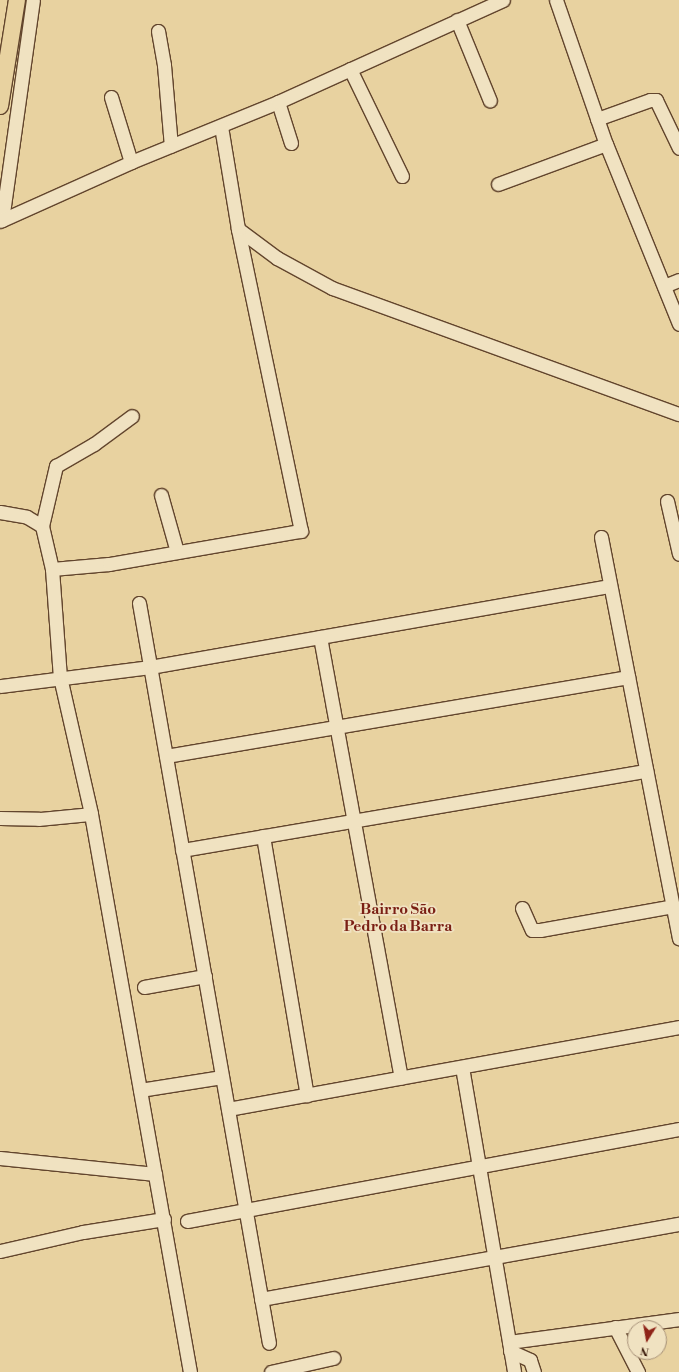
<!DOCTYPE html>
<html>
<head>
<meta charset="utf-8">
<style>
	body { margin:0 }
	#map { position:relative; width:679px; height:1372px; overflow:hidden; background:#e8d2a0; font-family:"Libre Bodoni",serif }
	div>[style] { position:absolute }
	.roads { filter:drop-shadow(1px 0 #62452d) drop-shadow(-1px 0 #62452d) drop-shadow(0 1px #62452d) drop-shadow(0 -1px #62452d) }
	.minor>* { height:13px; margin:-6.5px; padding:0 6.5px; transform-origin:6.5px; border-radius:6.5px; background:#f0e2c1 }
	.major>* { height:16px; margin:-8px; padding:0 8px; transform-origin:8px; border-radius:8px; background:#e8d2a0 }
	span { translate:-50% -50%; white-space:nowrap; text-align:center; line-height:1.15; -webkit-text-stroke:3.5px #f0e2c1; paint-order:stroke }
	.neighbourhood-label { font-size:15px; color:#7a1f14; font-weight:700 }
	.north { position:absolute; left:627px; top:1320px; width:40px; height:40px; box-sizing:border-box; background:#f0e2c1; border:1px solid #a69077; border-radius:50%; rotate:191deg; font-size:11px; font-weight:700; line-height:16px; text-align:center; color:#361607 }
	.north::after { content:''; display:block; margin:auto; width:14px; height:18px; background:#8f2418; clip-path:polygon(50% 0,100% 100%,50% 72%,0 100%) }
</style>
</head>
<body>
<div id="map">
	<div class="roads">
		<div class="minor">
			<div style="left:556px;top:0;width:152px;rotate:70.9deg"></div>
			<div style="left:606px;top:144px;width:194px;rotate:67.9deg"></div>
			<div style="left:457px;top:20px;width:87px;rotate:67.8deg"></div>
			<div style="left:158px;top:31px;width:35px;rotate:80deg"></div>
			<div style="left:164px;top:65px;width:81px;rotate:85.1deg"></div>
			<div style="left:350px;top:69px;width:119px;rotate:64.1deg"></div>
			<div style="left:111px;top:97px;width:68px;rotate:72.9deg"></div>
			<div style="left:278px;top:102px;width:43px;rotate:72.4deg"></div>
			<div style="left:597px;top:119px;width:56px;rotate:-19.7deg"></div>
			<div style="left:650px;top:100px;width:6px"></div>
			<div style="left:656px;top:100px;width:53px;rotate:64.4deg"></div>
			<div style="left:498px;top:184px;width:115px;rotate:-20.3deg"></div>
			<div style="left:2px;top:220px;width:222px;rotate:-82deg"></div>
			<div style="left:0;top:221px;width:144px;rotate:-24.2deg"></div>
			<div style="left:131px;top:162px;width:159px;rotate:-22.2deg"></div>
			<div style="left:278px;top:102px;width:247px;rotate:-24.4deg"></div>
			<div style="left:238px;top:229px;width:49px;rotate:36.6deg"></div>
			<div style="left:277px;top:258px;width:63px;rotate:28.6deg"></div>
			<div style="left:332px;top:288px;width:369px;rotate:20deg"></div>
			<div style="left:664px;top:286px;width:16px;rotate:-22deg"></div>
			<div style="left:161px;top:495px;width:59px;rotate:74.3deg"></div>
			<div style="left:667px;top:501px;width:54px;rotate:77.2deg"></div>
			<div style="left:0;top:512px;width:27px;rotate:10deg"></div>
			<div style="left:27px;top:517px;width:17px;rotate:31deg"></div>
			<div style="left:42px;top:526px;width:44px;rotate:76.9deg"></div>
			<div style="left:52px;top:569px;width:108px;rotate:85.8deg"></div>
			<div style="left:60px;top:677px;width:140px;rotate:77.2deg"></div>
			<div style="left:91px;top:814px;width:567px;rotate:79.94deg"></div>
			<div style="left:42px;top:526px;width:62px;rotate:-76.9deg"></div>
			<div style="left:56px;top:466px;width:44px;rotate:-30.1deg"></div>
			<div style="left:94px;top:444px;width:47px;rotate:-36.4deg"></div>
			<div style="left:601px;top:537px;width:409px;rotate:79deg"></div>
			<div style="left:52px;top:569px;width:57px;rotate:-5deg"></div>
			<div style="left:109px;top:564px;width:195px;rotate:-9.8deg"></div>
			<div style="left:301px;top:531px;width:309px;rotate:-101.8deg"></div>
			<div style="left:238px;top:229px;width:104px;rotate:-99.4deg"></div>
			<div style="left:139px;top:603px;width:751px;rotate:80.04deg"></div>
			<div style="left:320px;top:637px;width:448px;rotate:79.6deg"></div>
			<div style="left:0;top:686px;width:151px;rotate:-7.2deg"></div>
			<div style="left:150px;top:667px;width:467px;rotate:-10deg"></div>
			<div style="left:166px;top:756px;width:469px;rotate:-9.7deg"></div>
			<div style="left:0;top:818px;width:39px;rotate:1deg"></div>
			<div style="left:39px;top:819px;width:52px;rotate:-5.5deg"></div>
			<div style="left:263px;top:836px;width:263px;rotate:80.4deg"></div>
			<div style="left:182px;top:850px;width:471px;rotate:-9.7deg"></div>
			<div style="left:522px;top:908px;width:24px;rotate:66deg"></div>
			<div style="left:532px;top:930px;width:8px"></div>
			<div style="left:540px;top:930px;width:135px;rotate:-10.2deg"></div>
			<div style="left:144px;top:987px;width:62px;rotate:-10.2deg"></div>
			<div style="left:462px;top:1067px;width:309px;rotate:80.3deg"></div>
			<div style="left:140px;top:1090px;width:83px;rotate:-9deg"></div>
			<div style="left:228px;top:1109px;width:458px;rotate:-10.3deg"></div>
			<div style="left:0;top:1158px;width:156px;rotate:5.9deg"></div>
			<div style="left:187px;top:1221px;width:501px;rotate:-10.59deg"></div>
			<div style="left:0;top:1251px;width:85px;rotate:-12.9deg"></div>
			<div style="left:83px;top:1232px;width:82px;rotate:-9.1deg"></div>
			<div style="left:261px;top:1299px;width:425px;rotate:-10.2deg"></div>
			<div style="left:615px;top:1327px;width:51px;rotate:62.9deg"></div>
			<div style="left:509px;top:1342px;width:172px;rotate:-7.7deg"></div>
			<div style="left:510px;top:1351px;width:22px;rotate:24deg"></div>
			<div style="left:530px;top:1360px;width:13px;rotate:72deg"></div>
			<div style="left:271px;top:1372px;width:64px;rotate:-12.7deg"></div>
		</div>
		<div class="major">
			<div style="left:0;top:106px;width:107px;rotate:-80.9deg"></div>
		</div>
	</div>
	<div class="neighbourhood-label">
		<span style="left:398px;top:918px">Bairro São<br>Pedro da Barra</span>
	</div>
	<div class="north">N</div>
</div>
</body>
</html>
